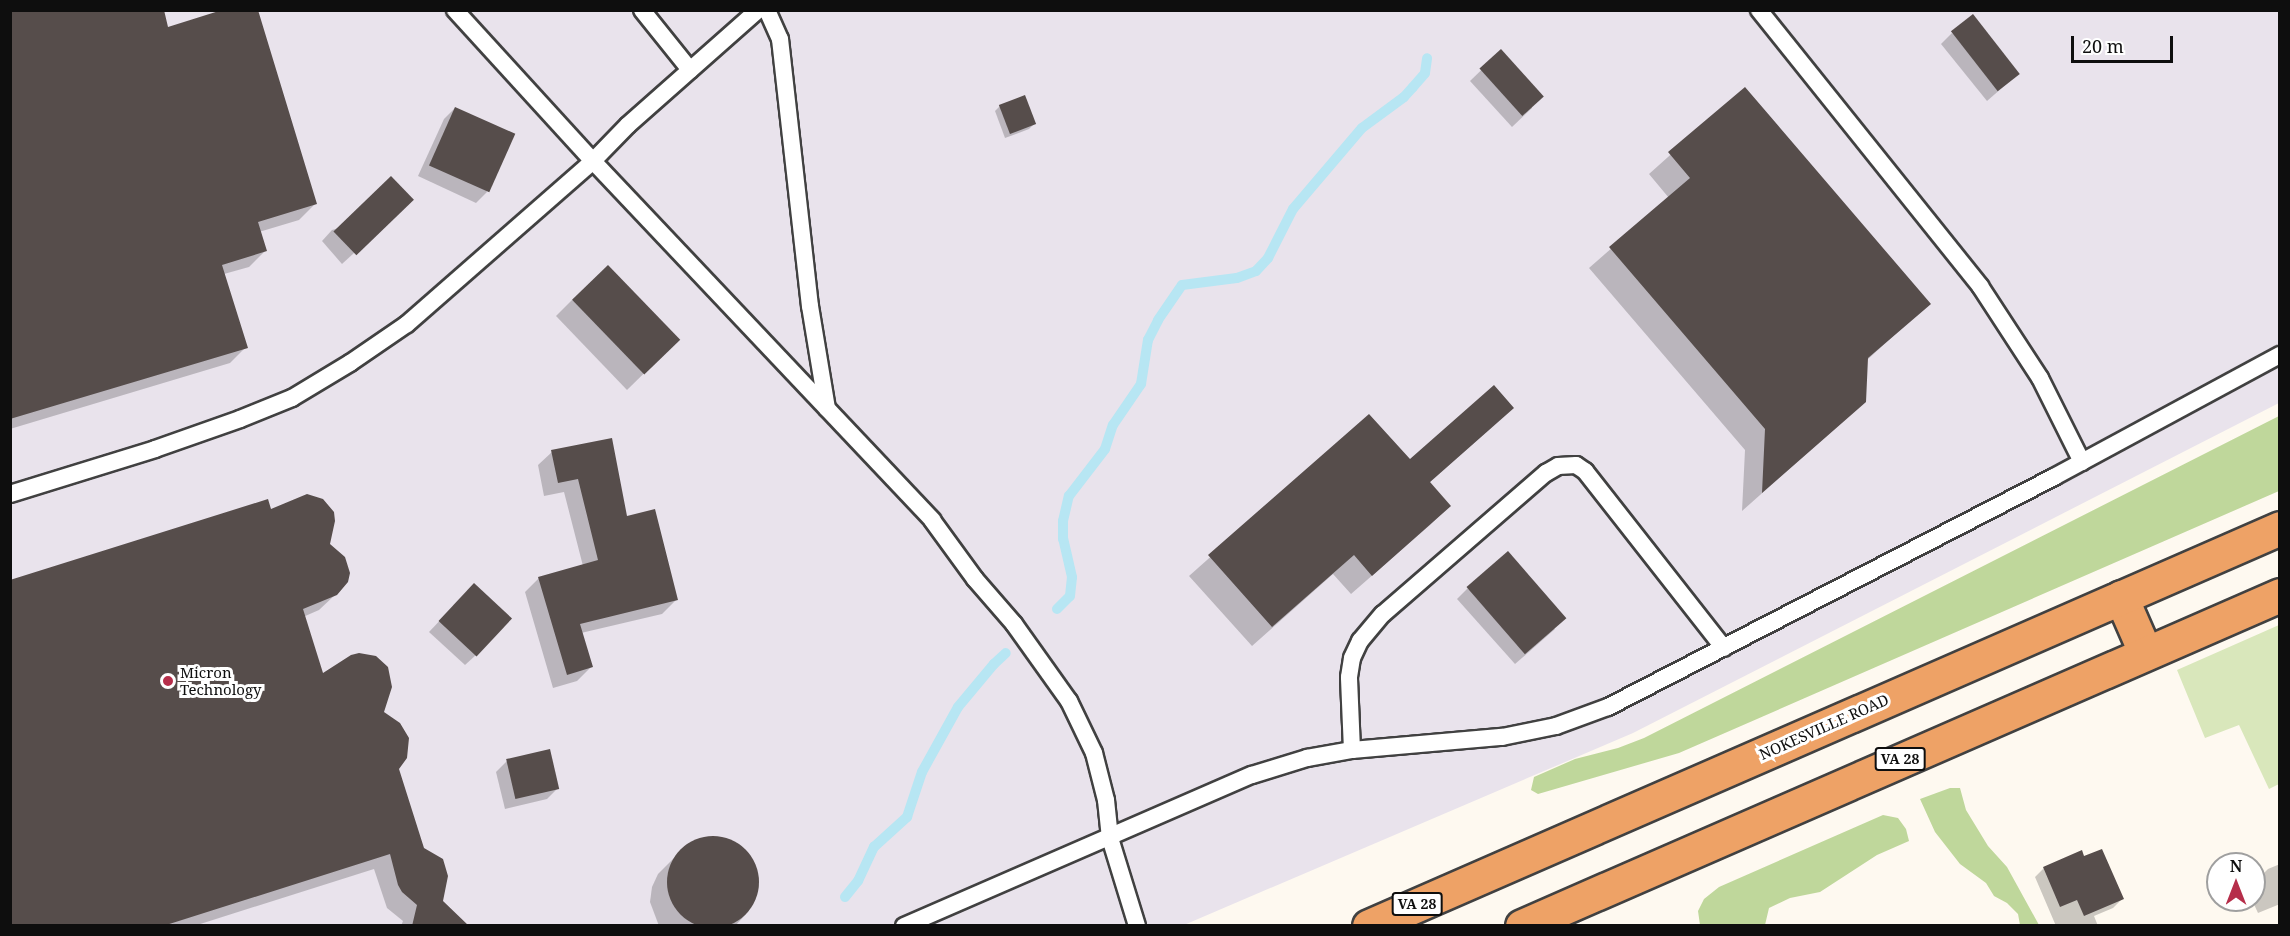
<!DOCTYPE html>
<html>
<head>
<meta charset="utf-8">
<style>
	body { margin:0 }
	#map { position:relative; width:2290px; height:936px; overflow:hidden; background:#fef9f0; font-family:"Noto Serif",serif }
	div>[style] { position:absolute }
	.industrial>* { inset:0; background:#e9e3ec }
	.green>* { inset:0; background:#d9e7bb }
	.forest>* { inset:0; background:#bfd79b }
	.shadow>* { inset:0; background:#0003 }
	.stream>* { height:10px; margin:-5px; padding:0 5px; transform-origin:5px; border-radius:5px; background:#b7e6f3 }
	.building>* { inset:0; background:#564d4b; transform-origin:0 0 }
	.round { border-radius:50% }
	.roads { filter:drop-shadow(2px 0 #414141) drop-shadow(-2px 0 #414141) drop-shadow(0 2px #414141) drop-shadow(0 -2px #414141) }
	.service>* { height:16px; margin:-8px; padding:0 8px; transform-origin:8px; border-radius:8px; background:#fff }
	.trunk>* { height:33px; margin:-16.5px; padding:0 16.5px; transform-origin:16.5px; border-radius:16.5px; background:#eea266 }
	.dots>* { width:16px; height:16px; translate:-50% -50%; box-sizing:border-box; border:3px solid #fff; border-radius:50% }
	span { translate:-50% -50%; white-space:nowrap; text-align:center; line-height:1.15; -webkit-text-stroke:6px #fff; paint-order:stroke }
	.shield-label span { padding:2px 4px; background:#fff; border:2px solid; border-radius:4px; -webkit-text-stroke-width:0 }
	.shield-label { font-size:14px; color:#0e0e0e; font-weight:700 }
	.poi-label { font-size:15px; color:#0e0e0e }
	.left { translate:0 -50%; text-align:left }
	.street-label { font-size:15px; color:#0e0e0e }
	.frame { position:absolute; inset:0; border:12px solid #0e0e0e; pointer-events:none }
	.north { position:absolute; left:2206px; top:852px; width:60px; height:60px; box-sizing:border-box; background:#fff; border:2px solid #9f9f9f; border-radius:50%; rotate:0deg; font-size:16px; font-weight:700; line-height:24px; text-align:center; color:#0e0e0e }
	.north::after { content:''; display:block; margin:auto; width:21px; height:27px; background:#b62e4a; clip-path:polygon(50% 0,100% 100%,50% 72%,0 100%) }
	.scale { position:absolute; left:2071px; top:36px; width:102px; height:27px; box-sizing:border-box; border:3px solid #0e0e0e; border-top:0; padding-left:8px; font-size:18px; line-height:21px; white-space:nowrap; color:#0e0e0e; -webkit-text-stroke:4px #fff; paint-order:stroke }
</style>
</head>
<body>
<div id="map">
	<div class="industrial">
		<div style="clip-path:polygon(10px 11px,2279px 11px,2279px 403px,1633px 733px,1184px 925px,11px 925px)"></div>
	</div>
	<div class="green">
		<div style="clip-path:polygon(2279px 625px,2279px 784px,2269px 789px,2239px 725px,2205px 738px,2177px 670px)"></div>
	</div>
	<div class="forest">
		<div style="clip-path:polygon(2279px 416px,2279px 491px,1679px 753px,1538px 794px,1531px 790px,1534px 777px,1575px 759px,1618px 748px,1644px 738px)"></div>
		<div style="clip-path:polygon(1950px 788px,1960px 788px,1966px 810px,1988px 846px,2007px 867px,2039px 925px,2020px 925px,2018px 914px,2007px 903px,1994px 896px,1986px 883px,1960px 864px,1935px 832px,1920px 799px)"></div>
		<div style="clip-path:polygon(1883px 815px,1898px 818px,1906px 829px,1909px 841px,1877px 855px,1820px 892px,1790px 898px,1769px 908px,1765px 925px,1700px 925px,1698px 911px,1704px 899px,1719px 887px)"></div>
	</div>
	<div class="shadow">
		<div style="clip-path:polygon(10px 10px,167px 28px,315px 204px,299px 220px,259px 232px,265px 251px,249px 267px,224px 274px,246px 347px,230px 363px,10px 429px)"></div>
		<div style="clip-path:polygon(1952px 33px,2018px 74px,1987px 101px,1941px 44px)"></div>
		<div style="clip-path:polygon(1501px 51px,1532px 108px,1512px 127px,1470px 81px)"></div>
		<div style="clip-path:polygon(1744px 89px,1929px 303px,1866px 361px,1865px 402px,1742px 511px,1745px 450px,1589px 268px,1669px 198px,1649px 174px)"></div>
		<div style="clip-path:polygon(1000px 106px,1034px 124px,1029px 129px,1005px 138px,995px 111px)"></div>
		<div style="clip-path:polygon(455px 108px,487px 192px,476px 203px,418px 176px,444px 119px)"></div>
		<div style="clip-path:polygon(401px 210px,342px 264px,322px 241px,332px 230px)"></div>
		<div style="clip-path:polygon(572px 300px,678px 340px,627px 390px,556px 316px)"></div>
		<div style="clip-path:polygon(1369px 416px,1410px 462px,1492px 427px,1429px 483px,1449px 506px,1430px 525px,1351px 594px,1333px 574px,1252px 646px,1189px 576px)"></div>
		<div style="clip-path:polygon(552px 452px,626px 518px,676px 600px,662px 614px,581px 633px,591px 667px,577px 681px,553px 688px,525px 592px,539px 578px,583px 566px,564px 492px,544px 496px,538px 465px)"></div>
		<div style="clip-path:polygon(270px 511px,329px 545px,336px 594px,319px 610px,303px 617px,322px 675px,382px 713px,397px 768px,441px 901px,461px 926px,401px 926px,403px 921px,387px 908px,374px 869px,194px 926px,10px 926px)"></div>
		<div style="clip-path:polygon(1468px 588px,1555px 629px,1515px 664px,1457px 599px)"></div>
		<div style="clip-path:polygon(463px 596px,476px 655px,465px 665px,429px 632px)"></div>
		<div style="clip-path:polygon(507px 761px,558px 788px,547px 799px,505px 809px,496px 772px)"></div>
		<div style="clip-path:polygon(712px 838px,727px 840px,740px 846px,750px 857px,756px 870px,758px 885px,755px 899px,748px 912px,735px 926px,659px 926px,650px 902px,652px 887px,658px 874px,685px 847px)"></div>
		<div style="clip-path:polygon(2083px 858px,2122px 899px,2113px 908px,2094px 916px,2098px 926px,2056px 926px,2035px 877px,2044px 868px)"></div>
		<div style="clip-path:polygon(2280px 864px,2280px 904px,2258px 913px,2252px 900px,2254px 883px,2268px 869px)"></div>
	</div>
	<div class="stream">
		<div style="left:1057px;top:609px;width:18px;rotate:-45deg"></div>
		<div style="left:1070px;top:596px;width:19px;rotate:-84deg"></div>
		<div style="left:1072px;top:577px;width:39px;rotate:-103deg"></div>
		<div style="left:1063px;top:539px;width:18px;rotate:-90deg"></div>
		<div style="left:1063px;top:521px;width:26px;rotate:-77deg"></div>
		<div style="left:1069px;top:496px;width:59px;rotate:-52.5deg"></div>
		<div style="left:1105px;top:449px;width:25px;rotate:-72deg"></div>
		<div style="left:1113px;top:425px;width:50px;rotate:-55.7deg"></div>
		<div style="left:1141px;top:384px;width:45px;rotate:-81deg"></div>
		<div style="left:1148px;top:340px;width:22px;rotate:-63deg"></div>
		<div style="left:1158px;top:320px;width:42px;rotate:-55.6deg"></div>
		<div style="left:1182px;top:285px;width:55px;rotate:-7.3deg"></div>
		<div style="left:1237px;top:278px;width:20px;rotate:-20deg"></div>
		<div style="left:1256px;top:271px;width:18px;rotate:-47deg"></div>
		<div style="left:1268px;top:258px;width:55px;rotate:-63deg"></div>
		<div style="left:1293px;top:209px;width:106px;rotate:-49.6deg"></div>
		<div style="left:1362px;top:128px;width:52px;rotate:-36.4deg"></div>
		<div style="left:1404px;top:97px;width:13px;rotate:-48deg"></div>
		<div style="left:1413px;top:87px;width:18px;rotate:-49deg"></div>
		<div style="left:1425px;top:73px;width:15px;rotate:-82deg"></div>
		<div style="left:845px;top:897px;width:21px;rotate:-51deg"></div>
		<div style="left:858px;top:881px;width:38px;rotate:-65deg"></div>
		<div style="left:874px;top:847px;width:45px;rotate:-42.3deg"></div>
		<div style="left:907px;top:817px;width:47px;rotate:-71.6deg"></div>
		<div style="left:922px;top:772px;width:74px;rotate:-61deg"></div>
		<div style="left:958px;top:707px;width:56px;rotate:-50.1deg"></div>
		<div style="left:994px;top:664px;width:16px;rotate:-43deg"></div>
	</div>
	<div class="building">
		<div style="clip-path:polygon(10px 10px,164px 10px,168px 27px,222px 10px,258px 10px,317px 204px,258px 222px,267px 251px,222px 265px,248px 348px,10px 419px)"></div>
		<div style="left:1973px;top:14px;width:76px;height:28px;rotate:52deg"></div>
		<div style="left:1501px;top:49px;width:64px;height:29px;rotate:48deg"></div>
		<div style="clip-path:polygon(1745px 87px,1931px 304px,1868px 358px,1866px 402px,1762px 493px,1765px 429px,1609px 247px,1690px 178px,1668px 152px)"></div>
		<div style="left:1025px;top:95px;width:31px;height:28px;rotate:69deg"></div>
		<div style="left:455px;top:107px;width:66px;height:64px;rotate:24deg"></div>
		<div style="left:391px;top:176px;width:33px;height:80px;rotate:46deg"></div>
		<div style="left:608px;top:265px;width:104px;height:50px;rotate:46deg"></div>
		<div style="clip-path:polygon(1494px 385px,1514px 408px,1430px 482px,1451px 506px,1372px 576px,1354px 555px,1272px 627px,1208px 555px,1369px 414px,1410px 459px)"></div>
		<div style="clip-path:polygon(612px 438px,627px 516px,655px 509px,678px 600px,580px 624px,593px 667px,567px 675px,538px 577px,598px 560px,578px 479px,558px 483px,551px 450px)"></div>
		<div style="clip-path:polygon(307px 494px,323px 499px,334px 512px,335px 521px,330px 544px,345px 557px,350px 573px,348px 582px,337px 595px,303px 609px,323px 673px,351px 655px,359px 653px,376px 656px,388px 667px,392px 687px,384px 712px,400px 723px,409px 738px,407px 758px,399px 769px,424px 848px,443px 859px,448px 876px,443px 901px,469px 926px,412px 926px,417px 905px,402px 892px,398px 885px,390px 854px,163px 926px,10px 926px,10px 580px,268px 499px,271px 509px)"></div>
		<div style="left:1508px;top:551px;width:89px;height:55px;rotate:49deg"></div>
		<div style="left:474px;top:583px;width:52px;height:52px;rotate:43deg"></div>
		<div style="left:550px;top:749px;width:41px;height:45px;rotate:77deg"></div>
		<div class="round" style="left:667px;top:836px;width:92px;height:92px"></div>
		<div style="clip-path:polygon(2102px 849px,2124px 899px,2084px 916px,2077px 900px,2060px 907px,2043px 867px,2082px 850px,2084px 856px)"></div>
	</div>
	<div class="roads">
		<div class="service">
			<div style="left:455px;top:10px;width:205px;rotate:47.6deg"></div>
			<div style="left:593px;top:161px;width:494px;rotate:46.6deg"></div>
			<div style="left:932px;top:520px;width:73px;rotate:53.9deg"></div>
			<div style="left:975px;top:579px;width:60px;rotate:49.1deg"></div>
			<div style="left:1014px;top:624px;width:95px;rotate:54.5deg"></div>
			<div style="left:1069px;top:701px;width:58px;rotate:64.3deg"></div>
			<div style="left:1094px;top:753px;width:49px;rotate:75.7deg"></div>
			<div style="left:1106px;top:800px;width:38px;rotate:84deg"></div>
			<div style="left:1110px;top:838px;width:92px;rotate:72.9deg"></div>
			<div style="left:642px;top:10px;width:77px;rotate:51.3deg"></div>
			<div style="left:767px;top:10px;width:32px;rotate:66deg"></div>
			<div style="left:780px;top:39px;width:269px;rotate:83.6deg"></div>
			<div style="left:810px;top:306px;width:104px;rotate:80.6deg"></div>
			<div style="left:1759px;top:10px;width:354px;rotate:51.3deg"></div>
			<div style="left:1980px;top:286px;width:110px;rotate:56.9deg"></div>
			<div style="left:2040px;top:378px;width:94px;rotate:63.4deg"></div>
			<div style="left:10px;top:494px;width:152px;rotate:-17.2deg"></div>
			<div style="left:155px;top:449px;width:90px;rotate:-19.4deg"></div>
			<div style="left:240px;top:419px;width:56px;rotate:-22deg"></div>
			<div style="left:292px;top:398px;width:68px;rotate:-31.1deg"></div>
			<div style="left:350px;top:363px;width:69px;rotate:-34.4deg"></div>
			<div style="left:407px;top:324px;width:247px;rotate:-41.2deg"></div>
			<div style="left:593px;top:161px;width:50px;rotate:-45.8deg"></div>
			<div style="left:628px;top:125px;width:174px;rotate:-41.5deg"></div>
			<div style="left:1352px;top:750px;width:73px;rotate:-92.4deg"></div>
			<div style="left:1349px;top:677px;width:19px;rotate:-81deg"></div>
			<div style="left:1352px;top:658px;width:19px;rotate:-65deg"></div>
			<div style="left:1360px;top:641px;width:35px;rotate:-50deg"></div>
			<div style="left:1383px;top:614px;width:216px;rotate:-40.9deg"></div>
			<div style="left:1546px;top:473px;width:14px;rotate:-30deg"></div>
			<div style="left:1558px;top:466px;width:18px;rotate:-3deg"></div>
			<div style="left:1576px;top:465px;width:11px;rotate:34deg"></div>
			<div style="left:1585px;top:471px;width:225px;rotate:51.9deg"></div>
			<div style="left:904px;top:926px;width:379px;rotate:-23.5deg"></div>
			<div style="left:1252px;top:775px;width:58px;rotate:-17.2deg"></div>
			<div style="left:1307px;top:758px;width:46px;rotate:-10.1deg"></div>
			<div style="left:1352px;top:750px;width:151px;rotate:-5deg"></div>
			<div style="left:1502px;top:737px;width:55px;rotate:-11.5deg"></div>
			<div style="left:1556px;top:726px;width:55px;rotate:-20.1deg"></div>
			<div style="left:1608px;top:707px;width:502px;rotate:-27.28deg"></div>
			<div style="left:2054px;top:477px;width:257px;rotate:-28.4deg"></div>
		</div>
		<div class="trunk">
			<div style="left:2121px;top:597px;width:60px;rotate:66.4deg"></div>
			<div style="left:1369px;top:926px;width:994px;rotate:-23.6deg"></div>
			<div style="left:1522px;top:926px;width:827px;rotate:-23.59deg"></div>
		</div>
	</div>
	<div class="dots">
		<div style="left:168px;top:681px;background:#b62e4a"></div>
	</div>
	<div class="shield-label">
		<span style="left:1900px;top:759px">VA 28</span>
		<span style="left:1417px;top:904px">VA 28</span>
	</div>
	<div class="poi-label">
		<span class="left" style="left:180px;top:681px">Micron<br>Technology</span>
	</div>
	<div class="street-label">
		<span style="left:1824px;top:727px;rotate:-24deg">NOKESVILLE ROAD</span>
	</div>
	<div class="frame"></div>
	<div class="north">N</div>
	<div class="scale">20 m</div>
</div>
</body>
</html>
